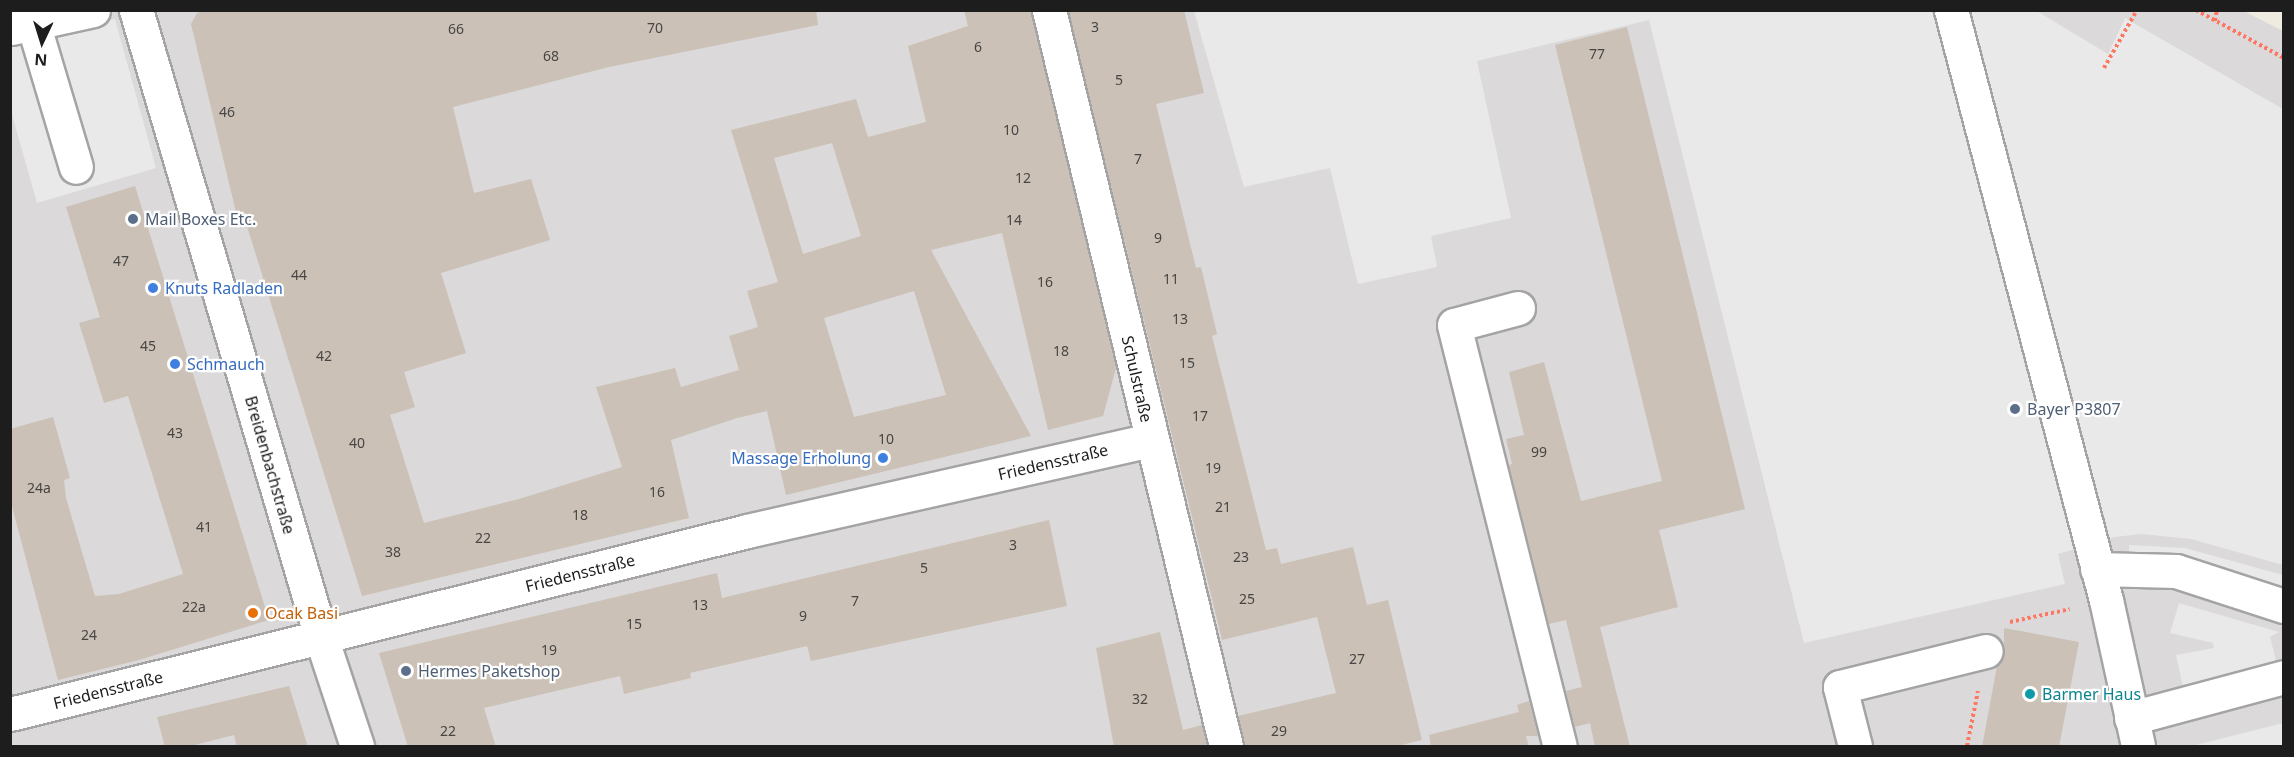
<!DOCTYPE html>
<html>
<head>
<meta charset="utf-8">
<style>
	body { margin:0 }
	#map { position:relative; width:2294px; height:757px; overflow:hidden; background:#efebe1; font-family:"Noto Sans",sans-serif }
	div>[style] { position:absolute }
	.residential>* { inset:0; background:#dbd9d9 }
	.parking>* { inset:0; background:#e9e9e9 }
	.building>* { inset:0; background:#cbc1b7 }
	.path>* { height:4px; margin-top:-2px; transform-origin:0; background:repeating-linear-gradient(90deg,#ff7762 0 3px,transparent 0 6px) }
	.roads { filter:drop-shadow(2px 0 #a4a4a4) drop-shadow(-2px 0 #a4a4a4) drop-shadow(0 2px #a4a4a4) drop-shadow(0 -2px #a4a4a4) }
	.minor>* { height:33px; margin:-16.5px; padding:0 16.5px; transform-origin:16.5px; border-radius:16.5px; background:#fff }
	.dots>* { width:16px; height:16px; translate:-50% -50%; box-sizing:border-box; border:3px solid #fff; border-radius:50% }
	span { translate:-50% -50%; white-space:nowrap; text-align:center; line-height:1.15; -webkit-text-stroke:4.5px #fff; paint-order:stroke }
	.number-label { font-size:14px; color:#484644 }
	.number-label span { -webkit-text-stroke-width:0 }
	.service-label { font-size:16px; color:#4e5e75 }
	.left { translate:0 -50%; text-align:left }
	.shop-label { font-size:16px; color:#366cbe }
	.right { translate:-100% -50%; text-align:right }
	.street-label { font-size:16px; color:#1d1d1d }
	.food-label { font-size:16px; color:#c56008 }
	.culture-label { font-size:16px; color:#0d838f }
	.frame { position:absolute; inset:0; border:12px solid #1d1d1d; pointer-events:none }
	.north { position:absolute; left:12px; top:12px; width:60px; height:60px; -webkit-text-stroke:4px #fff; paint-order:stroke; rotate:184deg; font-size:16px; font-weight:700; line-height:24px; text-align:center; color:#1d1d1d }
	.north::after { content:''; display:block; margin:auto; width:21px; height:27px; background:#1d1d1d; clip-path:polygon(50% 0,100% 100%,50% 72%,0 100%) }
</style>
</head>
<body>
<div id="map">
	<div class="residential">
		<div style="clip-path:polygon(10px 11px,2244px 11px,2283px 31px,2283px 746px,11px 746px)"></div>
	</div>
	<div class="parking">
		<div style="clip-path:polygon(2035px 10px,2108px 54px,2125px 18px,2283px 109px,2283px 565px,2191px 539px,2141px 534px,2115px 537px,2058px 554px,2065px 584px,1804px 643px,1649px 20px,1477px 61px,1511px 218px,1431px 236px,1437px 267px,1358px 284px,1330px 168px,1244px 187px,1194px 11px)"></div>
		<div style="clip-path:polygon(115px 19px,156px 168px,37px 203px,11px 111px,11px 42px)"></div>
		<div style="clip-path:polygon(2129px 545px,2185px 548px,2283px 575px,2283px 593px,2129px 554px)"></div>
		<div style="clip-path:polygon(2179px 603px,2279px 632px,2270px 637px,2277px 664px,2183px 687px,2176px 655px,2214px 648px,2213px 643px,2170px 633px)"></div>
		<div style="clip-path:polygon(2283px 723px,2283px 746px,2192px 746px)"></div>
	</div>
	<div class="building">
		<div style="clip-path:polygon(evenodd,206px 10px,816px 10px,818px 25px,609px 67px,453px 107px,474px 193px,531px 179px,550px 240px,441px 273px,466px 353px,404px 372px,415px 407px,390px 415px,424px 523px,519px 499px,622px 467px,596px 387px,675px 368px,681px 387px,739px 370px,729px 336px,758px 327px,747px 291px,778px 282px,731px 130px,856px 99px,868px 137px,926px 122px,908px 46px,968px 26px,964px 10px,1031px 10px,1116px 368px,1103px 416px,1048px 430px,1002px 233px,931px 250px,1031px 436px,786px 495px,767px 411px,737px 418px,671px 440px,689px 518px,362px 596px,246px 223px,239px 225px,191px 24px,197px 13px,206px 10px,832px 143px,861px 236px,803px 254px,774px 158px,832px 143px,206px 10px,914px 291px,946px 395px,854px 417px,824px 318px,914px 291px)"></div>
		<div style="clip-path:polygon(1068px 10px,1184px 10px,1204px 93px,1156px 104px,1196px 268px,1201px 267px,1217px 334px,1212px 336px,1266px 550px,1277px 548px,1281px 564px,1353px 547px,1367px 605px,1388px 600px,1422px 740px,1393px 747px,1244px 747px,1238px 716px,1336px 693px,1317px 617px,1222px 640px)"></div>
		<div style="clip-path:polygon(1627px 27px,1745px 509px,1659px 530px,1678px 607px,1600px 627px,1630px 747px,1595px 747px,1590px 723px,1575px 727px,1566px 691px,1582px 687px,1566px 620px,1549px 624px,1509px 465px,1512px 464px,1506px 439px,1524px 435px,1509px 372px,1544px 362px,1581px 501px,1662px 481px,1555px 45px)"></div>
		<div style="clip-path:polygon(135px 186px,269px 620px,139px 660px,58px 680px,10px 499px,10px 429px,53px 417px,70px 478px,64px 480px,66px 498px,95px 596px,119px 594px,183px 574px,128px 396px,104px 403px,79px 323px,100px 317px,66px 207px)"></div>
		<div style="clip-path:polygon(1049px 520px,1067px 606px,811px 661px,807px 646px,690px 673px,691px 678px,624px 694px,620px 676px,484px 708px,496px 747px,408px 747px,379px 653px,717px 573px,722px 598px)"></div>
		<div style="clip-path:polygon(2004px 628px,2079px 642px,2059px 747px,1982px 747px,1997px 666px,2004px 656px)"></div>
		<div style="clip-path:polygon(1160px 632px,1183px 730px,1202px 725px,1207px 747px,1114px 747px,1096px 648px)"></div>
		<div style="clip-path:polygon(289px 686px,308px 747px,237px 747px,234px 735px,187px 747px,165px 747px,157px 717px)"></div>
		<div style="clip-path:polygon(1529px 701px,1538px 736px,1526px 736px,1529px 747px,1431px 747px,1429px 735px,1519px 712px,1517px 705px)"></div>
	</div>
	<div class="path">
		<div style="left:2196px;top:10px;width:100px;rotate:28.6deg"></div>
		<div style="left:2215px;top:21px;width:11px;rotate:-80deg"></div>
		<div style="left:2104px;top:68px;width:67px;rotate:-60.4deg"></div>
		<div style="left:2010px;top:622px;width:61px;rotate:-12.2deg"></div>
		<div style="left:1967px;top:746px;width:56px;rotate:-78.7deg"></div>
	</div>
	<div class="roads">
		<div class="minor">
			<div style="left:136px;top:10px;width:654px;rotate:73.56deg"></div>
			<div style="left:321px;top:637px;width:115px;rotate:71.7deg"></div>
			<div style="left:1049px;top:10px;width:757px;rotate:76.48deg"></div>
			<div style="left:1951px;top:10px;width:610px;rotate:75.28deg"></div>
			<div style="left:2106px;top:600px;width:149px;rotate:77.6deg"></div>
			<div style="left:33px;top:23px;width:150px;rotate:73.4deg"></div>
			<div style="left:12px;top:28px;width:83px;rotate:-12.5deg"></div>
			<div style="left:1518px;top:308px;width:66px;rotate:165.1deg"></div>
			<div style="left:1454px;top:325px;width:434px;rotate:75.9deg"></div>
			<div style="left:2097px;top:569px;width:79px;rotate:1.5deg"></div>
			<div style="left:2176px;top:571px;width:114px;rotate:18deg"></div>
			<div style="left:10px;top:714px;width:759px;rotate:-13.94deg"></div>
			<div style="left:747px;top:531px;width:415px;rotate:-12.7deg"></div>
			<div style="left:2131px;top:718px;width:158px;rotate:-15deg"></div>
			<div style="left:1855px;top:746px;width:61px;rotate:-104.3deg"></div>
			<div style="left:1840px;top:687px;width:150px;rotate:-13.9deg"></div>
		</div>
	</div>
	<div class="dots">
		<div style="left:133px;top:219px;background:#5c6f8a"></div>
		<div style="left:153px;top:288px;background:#3f7fe0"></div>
		<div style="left:175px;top:364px;background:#3f7fe0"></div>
		<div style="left:2015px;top:409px;background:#5c6f8a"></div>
		<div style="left:883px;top:458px;background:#3f7fe0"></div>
		<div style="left:253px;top:613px;background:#e8710a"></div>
		<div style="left:406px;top:671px;background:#5c6f8a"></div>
		<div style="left:2030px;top:694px;background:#0f9aa8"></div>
	</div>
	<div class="number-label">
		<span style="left:1095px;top:27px">3</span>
		<span style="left:655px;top:28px">70</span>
		<span style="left:456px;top:29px">66</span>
		<span style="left:978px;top:47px">6</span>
		<span style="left:1597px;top:54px">77</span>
		<span style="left:551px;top:56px">68</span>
		<span style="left:1119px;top:80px">5</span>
		<span style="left:227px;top:112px">46</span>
		<span style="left:1011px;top:130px">10</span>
		<span style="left:1138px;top:159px">7</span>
		<span style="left:1023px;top:178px">12</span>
		<span style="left:1014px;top:220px">14</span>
		<span style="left:1158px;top:238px">9</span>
		<span style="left:121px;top:261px">47</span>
		<span style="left:299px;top:275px">44</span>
		<span style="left:1171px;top:279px">11</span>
		<span style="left:1045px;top:282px">16</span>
		<span style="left:1180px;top:319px">13</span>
		<span style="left:148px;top:346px">45</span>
		<span style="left:1061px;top:351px">18</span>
		<span style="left:324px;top:356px">42</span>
		<span style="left:1187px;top:363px">15</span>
		<span style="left:1200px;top:416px">17</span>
		<span style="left:175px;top:433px">43</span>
		<span style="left:886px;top:439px">10</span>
		<span style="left:357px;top:443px">40</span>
		<span style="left:1539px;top:452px">99</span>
		<span style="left:1213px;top:468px">19</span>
		<span style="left:39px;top:488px">24a</span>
		<span style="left:657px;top:492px">16</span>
		<span style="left:1223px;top:507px">21</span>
		<span style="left:580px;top:515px">18</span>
		<span style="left:204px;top:527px">41</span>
		<span style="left:483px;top:538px">22</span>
		<span style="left:1013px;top:545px">3</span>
		<span style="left:393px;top:552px">38</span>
		<span style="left:1241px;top:557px">23</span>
		<span style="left:924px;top:568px">5</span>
		<span style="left:1247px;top:599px">25</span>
		<span style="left:855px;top:601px">7</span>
		<span style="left:700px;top:605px">13</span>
		<span style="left:194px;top:607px">22a</span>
		<span style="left:803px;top:616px">9</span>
		<span style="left:634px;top:624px">15</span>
		<span style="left:89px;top:635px">24</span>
		<span style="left:549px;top:650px">19</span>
		<span style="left:1357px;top:659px">27</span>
		<span style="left:1140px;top:699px">32</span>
		<span style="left:448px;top:731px">22</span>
		<span style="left:1279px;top:731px">29</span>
	</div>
	<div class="service-label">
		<span class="left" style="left:145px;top:219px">Mail Boxes Etc.</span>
		<span class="left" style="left:2027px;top:409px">Bayer P3807</span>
		<span class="left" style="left:418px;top:671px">Hermes Paketshop</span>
	</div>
	<div class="shop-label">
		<span class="left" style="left:165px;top:288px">Knuts Radladen</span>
		<span class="left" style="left:187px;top:364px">Schmauch</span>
		<span class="right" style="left:871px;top:458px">Massage Erholung</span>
	</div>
	<div class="street-label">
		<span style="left:1137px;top:379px;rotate:77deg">Schulstraße</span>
		<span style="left:1053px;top:462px;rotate:-13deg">Friedensstraße</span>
		<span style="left:270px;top:465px;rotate:74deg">Breidenbachstraße</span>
		<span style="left:580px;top:573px;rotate:-14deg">Friedensstraße</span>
		<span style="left:108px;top:690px;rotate:-14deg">Friedensstraße</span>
	</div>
	<div class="food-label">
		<span class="left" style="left:265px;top:613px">Ocak Basi</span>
	</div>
	<div class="culture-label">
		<span class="left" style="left:2042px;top:694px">Barmer Haus</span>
	</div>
	<div class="frame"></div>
	<div class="north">N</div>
</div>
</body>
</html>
